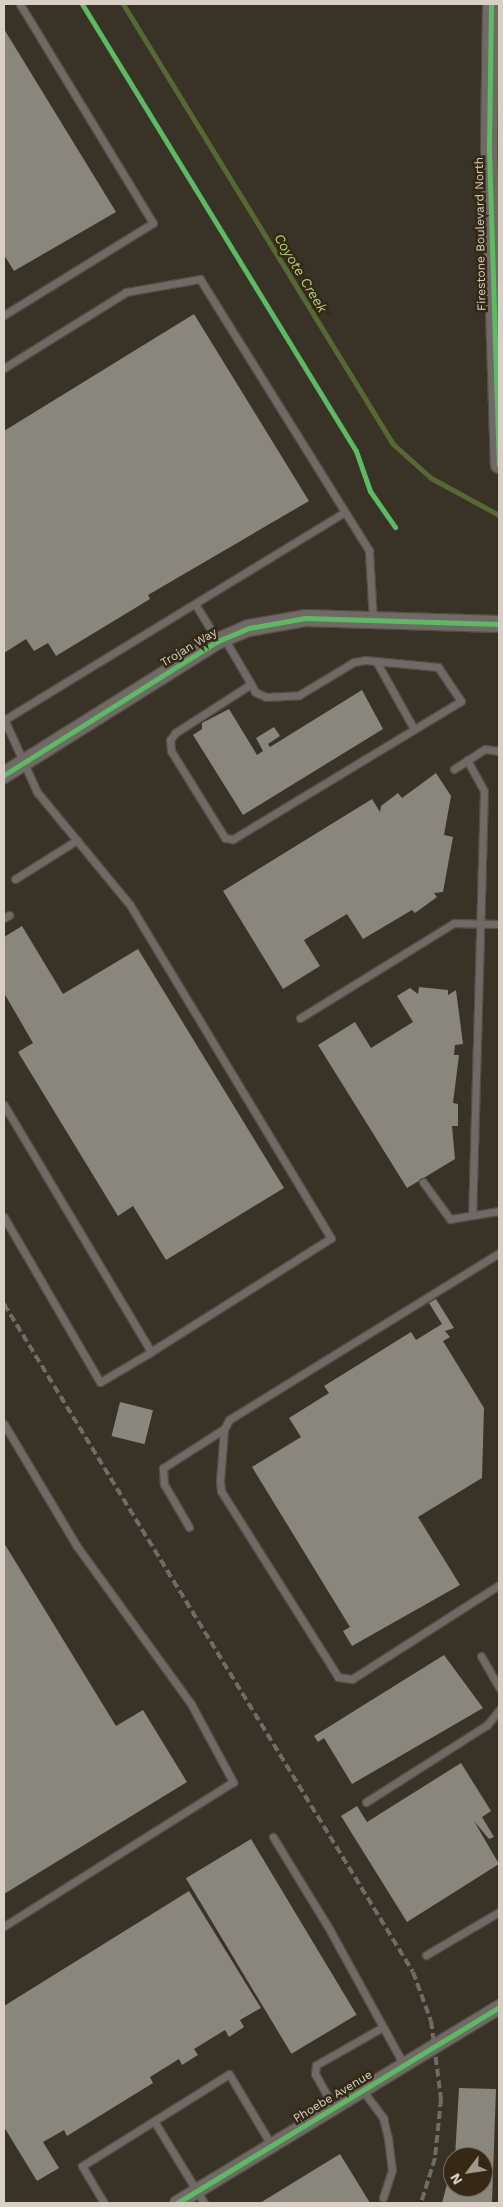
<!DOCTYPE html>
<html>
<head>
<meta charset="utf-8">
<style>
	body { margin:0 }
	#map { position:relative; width:503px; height:2207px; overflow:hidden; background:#393227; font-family:"Work Sans",sans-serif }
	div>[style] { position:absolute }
	.stream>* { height:5px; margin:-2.5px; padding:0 2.5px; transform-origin:2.5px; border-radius:2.5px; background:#556a33 }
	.building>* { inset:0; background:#89867b; transform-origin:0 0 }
	.roads { filter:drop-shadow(1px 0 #544e45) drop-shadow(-1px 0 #544e45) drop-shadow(0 1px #544e45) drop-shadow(0 -1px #544e45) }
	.service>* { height:7px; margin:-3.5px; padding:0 3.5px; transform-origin:3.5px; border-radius:3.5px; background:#6f6a66 }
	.minor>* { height:14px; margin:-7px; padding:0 7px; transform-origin:7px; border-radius:7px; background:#6f6a66 }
	.tertiary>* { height:16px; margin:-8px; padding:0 8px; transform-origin:8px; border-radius:8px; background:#6f6a66 }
	.rail>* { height:4px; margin-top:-2px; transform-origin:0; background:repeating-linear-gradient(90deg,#6f6b65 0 8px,transparent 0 12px) }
	.cycleway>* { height:5px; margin:-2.5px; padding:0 2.5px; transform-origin:2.5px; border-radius:2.5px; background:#5cba63 }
	span { translate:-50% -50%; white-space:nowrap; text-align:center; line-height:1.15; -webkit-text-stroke:5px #352916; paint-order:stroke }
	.street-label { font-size:12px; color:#d8d0c5 }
	.water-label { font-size:14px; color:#aed27b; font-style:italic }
	.frame { position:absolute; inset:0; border:5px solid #d8d0c5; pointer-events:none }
	.north { position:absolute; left:443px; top:2147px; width:50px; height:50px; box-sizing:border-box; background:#352916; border:1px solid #766c5c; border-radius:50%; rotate:239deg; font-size:14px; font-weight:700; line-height:20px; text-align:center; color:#d8d0c5 }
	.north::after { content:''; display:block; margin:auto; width:18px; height:22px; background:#a0998e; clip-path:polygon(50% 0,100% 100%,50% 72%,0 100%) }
</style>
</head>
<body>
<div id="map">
	<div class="stream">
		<div style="left:123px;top:4px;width:516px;rotate:58.47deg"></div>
		<div style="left:393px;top:444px;width:51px;rotate:41.8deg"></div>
		<div style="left:431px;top:478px;width:77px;rotate:28.6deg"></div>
	</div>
	<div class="building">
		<div style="clip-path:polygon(4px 29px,116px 212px,14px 271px,4px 255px)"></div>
		<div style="clip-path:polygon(194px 314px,309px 501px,148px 595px,150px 599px,56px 656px,48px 643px,34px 651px,26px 639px,4px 653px,4px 431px)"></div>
		<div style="clip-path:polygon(362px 690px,383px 729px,243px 815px,193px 735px,202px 729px,202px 723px,229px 709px,257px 755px,263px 751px,256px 738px,274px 727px,280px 736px,268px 744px,270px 747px)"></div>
		<div style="clip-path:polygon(436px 773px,451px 796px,444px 835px,453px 837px,443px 892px,434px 893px,437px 897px,415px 913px,412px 910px,363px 939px,347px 914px,304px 940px,320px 966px,283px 989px,223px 891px,372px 799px,380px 812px,381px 806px,398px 793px,402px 798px)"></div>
		<div style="clip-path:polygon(22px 926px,63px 994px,138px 949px,284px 1188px,166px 1260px,133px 1206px,118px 1216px,18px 1052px,33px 1043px,4px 993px,4px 937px)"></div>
		<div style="clip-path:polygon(419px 987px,448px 990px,448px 995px,456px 990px,463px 1044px,455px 1045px,454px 1055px,459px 1055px,453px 1103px,458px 1104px,458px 1126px,452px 1126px,455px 1159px,407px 1188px,318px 1045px,355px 1022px,371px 1048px,413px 1022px,397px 996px,410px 988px,418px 994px)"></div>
		<div style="clip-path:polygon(436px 1299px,454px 1328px,445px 1331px,450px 1337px,443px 1341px,484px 1408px,482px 1478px,418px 1517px,460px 1585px,352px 1646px,343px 1631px,350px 1627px,252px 1467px,301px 1437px,289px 1418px,329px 1393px,324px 1386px,411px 1332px,416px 1340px,442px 1324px,429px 1303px)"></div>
		<div style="left:120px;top:1402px;width:34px;height:35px;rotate:14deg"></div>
		<div style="clip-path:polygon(4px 1543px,116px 1726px,143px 1710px,187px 1782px,4px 1894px)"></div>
		<div style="clip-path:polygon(444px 1655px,483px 1708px,352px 1784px,324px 1738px,318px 1742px,314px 1736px)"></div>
		<div style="clip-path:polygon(461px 1763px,491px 1811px,482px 1817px,494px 1837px,489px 1839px,474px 1821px,499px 1864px,407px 1922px,341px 1816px,357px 1806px,367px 1822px)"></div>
		<div style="left:251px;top:1839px;width:205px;height:76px;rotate:59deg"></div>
		<div style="clip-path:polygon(189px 1891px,261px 2008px,240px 2020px,244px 2027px,229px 2037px,225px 2030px,194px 2049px,198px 2055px,182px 2065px,179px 2059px,150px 2077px,153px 2083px,67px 2136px,64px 2130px,43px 2142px,59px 2168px,37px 2181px,4px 2127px,4px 2006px)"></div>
		<div style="clip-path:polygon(459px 2088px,496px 2089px,492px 2203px,442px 2203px,452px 2165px,453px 2187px,483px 2187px,483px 2157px,455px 2157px)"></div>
		<div style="clip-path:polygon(340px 2154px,370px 2203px,260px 2203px)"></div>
	</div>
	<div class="roads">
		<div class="service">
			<div style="left:4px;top:315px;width:175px;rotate:-31.7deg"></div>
			<div style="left:153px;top:223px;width:256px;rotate:-121.3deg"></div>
			<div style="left:4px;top:368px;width:144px;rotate:-31.9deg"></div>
			<div style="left:126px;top:292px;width:75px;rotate:-10deg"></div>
			<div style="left:200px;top:279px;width:320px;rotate:58.1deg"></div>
			<div style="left:369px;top:551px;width:70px;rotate:86.7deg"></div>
			<div style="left:195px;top:604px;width:44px;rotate:58.1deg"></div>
			<div style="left:224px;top:638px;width:53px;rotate:59.6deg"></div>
			<div style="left:251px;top:684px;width:9px;rotate:63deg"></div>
			<div style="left:255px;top:692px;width:12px;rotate:24deg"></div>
			<div style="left:266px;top:697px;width:33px;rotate:-3deg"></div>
			<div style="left:299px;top:695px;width:64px;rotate:-31deg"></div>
			<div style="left:354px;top:662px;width:11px;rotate:-10deg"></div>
			<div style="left:365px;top:660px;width:73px;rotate:5.5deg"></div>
			<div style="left:438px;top:667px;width:41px;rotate:55.9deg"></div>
			<div style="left:461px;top:701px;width:267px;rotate:148.8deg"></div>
			<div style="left:233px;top:839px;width:8px;rotate:-173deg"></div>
			<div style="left:225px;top:838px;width:102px;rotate:-121.8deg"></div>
			<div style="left:171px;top:751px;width:11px;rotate:-95deg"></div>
			<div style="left:170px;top:740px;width:9px;rotate:-54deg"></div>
			<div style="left:175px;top:733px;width:90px;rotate:-32.8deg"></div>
			<div style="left:376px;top:661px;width:78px;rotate:60.8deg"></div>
			<div style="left:4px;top:719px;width:80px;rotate:65.7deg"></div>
			<div style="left:37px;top:792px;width:146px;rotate:50.5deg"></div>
			<div style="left:130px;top:905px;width:389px;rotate:58.9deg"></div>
			<div style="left:331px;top:1238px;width:213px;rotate:147.7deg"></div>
			<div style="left:4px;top:720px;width:399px;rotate:-31.4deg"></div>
			<div style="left:467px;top:760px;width:35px;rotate:61deg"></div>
			<div style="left:484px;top:791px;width:423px;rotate:91.6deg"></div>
			<div style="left:454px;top:769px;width:37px;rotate:-33deg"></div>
			<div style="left:485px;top:749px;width:14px;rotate:8deg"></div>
			<div style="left:15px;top:879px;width:73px;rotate:-32.2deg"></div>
			<div style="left:4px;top:918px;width:6px;rotate:-31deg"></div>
			<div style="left:300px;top:1018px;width:181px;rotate:-31.7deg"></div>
			<div style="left:454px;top:923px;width:45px;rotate:1.3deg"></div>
			<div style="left:4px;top:1105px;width:287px;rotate:59.2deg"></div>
			<div style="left:151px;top:1352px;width:59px;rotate:149.5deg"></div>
			<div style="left:100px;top:1382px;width:191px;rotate:-120.2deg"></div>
			<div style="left:423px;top:1182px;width:46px;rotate:53.9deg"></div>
			<div style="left:450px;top:1219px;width:50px;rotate:-9.3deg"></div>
			<div style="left:499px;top:1253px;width:317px;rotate:148.3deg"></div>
			<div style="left:229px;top:1420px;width:10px;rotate:119deg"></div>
			<div style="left:224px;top:1429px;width:52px;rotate:94.4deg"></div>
			<div style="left:220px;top:1481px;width:10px;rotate:84deg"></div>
			<div style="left:221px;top:1491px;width:220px;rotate:57.8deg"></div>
			<div style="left:338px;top:1677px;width:14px;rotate:8deg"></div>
			<div style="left:352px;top:1679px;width:174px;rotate:-32.6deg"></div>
			<div style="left:4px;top:1424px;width:141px;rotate:59.2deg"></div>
			<div style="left:76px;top:1545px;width:196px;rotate:54.1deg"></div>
			<div style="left:191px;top:1704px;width:89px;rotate:61.7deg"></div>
			<div style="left:233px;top:1782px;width:271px;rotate:147.8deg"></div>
			<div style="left:189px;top:1527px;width:50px;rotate:-120.2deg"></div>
			<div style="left:164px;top:1484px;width:16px;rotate:-94deg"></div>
			<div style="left:163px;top:1468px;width:72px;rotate:-32.6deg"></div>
			<div style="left:481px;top:1656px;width:36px;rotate:60deg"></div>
			<div style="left:366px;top:1802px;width:143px;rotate:-32.5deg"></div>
			<div style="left:487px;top:1725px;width:19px;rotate:-51deg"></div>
			<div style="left:273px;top:1837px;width:103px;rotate:58.5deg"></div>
			<div style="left:327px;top:1925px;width:160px;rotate:61.2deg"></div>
			<div style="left:426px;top:1955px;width:85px;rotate:-30.5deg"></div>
			<div style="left:363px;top:2091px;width:34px;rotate:53deg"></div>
			<div style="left:383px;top:2118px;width:21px;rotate:76deg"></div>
			<div style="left:388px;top:2138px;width:32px;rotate:83deg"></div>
			<div style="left:392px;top:2170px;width:29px;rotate:108deg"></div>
			<div style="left:334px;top:2108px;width:39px;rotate:-119deg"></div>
			<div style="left:315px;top:2074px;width:9px;rotate:-84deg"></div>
			<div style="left:316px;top:2065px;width:77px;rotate:-29.6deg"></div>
			<div style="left:154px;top:2121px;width:96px;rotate:58.6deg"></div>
			<div style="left:104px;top:2203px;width:43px;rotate:-120.7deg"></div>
			<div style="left:82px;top:2166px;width:173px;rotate:-32deg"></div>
			<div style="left:229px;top:2074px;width:84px;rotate:59.2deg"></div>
		</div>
		<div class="minor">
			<div style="left:177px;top:2203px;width:377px;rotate:-31.3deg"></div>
		</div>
		<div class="tertiary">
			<div style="left:491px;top:4px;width:147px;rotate:90.8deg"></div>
			<div style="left:489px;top:151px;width:314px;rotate:88.2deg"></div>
			<div style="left:4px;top:775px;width:252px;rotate:-32.1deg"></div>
			<div style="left:218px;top:641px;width:34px;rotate:-23deg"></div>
			<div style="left:249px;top:628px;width:57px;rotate:-10.1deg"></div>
			<div style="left:305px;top:618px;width:194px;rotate:1.8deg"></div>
		</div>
	</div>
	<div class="rail">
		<div style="left:4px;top:1304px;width:783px;rotate:58.52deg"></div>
		<div style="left:413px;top:1972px;width:52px;rotate:69.8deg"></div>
		<div style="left:431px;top:2021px;width:79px;rotate:82.7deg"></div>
		<div style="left:441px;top:2099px;width:59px;rotate:95.8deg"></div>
		<div style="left:435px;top:2158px;width:47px;rotate:107.3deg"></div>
	</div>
	<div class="cycleway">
		<div style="left:82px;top:4px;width:524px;rotate:58.49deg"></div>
		<div style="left:356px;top:451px;width:42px;rotate:70.7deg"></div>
		<div style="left:370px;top:491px;width:44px;rotate:55.2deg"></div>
		<div style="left:491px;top:4px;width:147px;rotate:90.8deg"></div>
		<div style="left:489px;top:151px;width:314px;rotate:88.2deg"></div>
		<div style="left:4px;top:775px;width:252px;rotate:-32.1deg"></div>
		<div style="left:218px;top:641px;width:34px;rotate:-23deg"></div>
		<div style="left:249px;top:628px;width:57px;rotate:-10.1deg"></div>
		<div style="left:305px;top:618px;width:194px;rotate:1.8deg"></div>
		<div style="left:177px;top:2203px;width:377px;rotate:-31.3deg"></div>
	</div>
	<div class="street-label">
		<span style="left:481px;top:234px;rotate:-91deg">Firestone Boulevard North</span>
		<span style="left:189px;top:648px;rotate:-31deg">Trojan Way</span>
		<span style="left:333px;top:2097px;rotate:-31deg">Phoebe Avenue</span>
	</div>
	<div class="water-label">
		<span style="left:301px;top:273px;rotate:59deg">Coyote Creek</span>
	</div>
	<div class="frame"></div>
	<div class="north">N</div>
</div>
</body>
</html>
